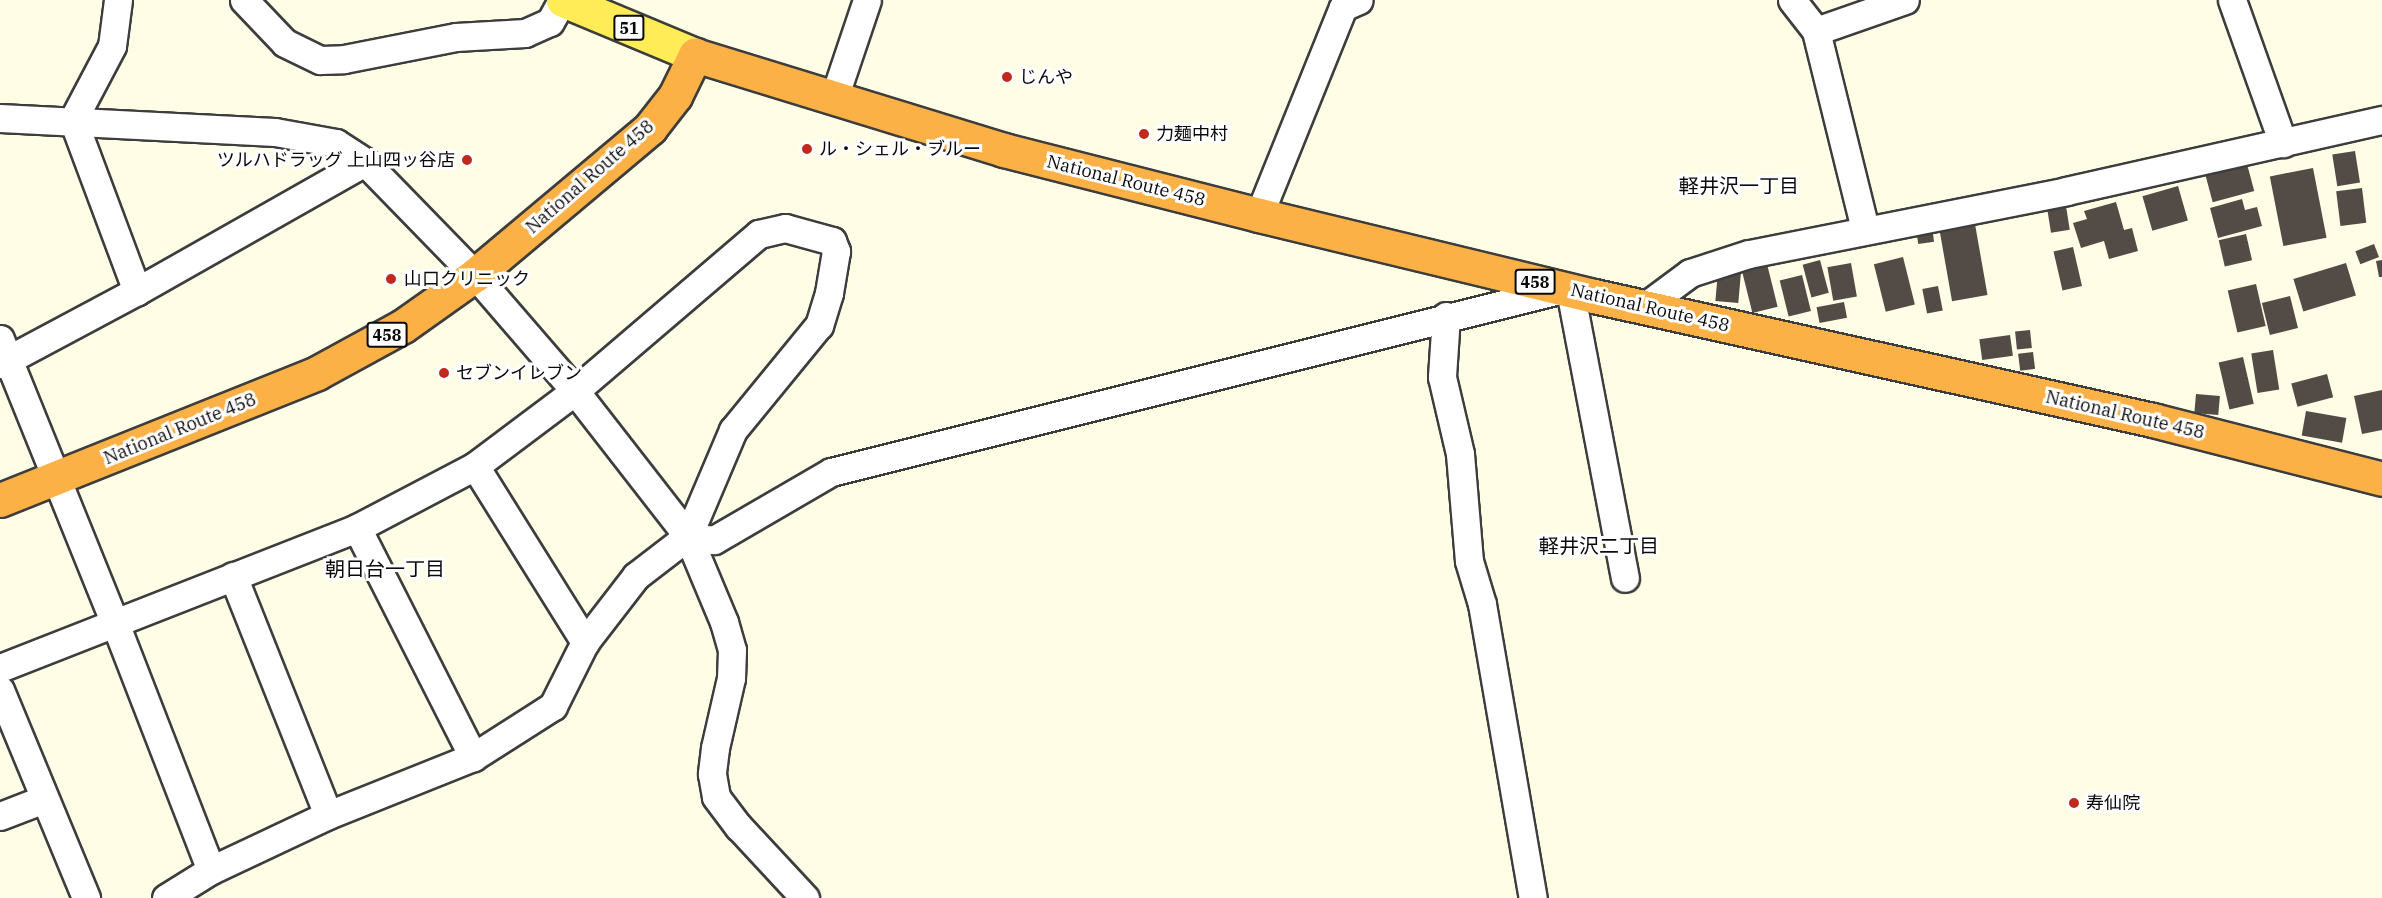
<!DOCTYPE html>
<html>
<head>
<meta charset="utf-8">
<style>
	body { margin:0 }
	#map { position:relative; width:2382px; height:898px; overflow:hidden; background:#fffde6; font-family:"IBM Plex Serif","Noto Sans JP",serif }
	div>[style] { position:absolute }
	.building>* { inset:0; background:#534c46; transform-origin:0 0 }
	.roads { filter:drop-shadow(2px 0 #3d3d3d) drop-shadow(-2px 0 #3d3d3d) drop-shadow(0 2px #3d3d3d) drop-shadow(0 -2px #3d3d3d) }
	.minor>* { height:27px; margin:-13.5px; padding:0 13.5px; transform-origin:13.5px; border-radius:13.5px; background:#fff }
	.major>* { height:33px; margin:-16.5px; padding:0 16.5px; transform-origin:16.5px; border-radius:16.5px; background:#ffec56 }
	.highway>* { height:33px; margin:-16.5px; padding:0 16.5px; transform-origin:16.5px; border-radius:16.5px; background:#fcb147 }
	.dots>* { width:16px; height:16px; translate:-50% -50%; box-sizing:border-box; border:3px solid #fff; border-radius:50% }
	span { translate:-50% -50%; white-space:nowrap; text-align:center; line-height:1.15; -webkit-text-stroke:6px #fff; paint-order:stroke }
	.shield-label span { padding:2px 4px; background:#fff; border:2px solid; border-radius:4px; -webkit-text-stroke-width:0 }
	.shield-label { font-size:16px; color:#0a0a0a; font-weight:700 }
	.poi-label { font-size:18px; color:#0a0a0a }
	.left { translate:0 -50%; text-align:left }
	.right { translate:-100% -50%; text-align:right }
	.street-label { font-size:18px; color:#0a0a0a }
	.neighbourhood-label { font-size:20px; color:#0a0a0a }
</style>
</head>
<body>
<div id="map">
	<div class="building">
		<div style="left:2355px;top:151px;width:32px;height:23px;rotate:81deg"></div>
		<div style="left:2247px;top:164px;width:28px;height:43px;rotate:75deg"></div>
		<div style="left:2313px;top:168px;width:71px;height:44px;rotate:79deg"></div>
		<div style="left:2178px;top:186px;width:36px;height:37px;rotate:74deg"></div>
		<div style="left:2362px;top:188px;width:35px;height:26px;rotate:83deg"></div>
		<div style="clip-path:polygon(2242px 199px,2245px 210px,2257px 207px,2262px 226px,2218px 238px,2210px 208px)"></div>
		<div style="clip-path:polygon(2116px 202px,2124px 230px,2132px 228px,2138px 251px,2109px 259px,2104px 241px,2081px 248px,2073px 223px,2087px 219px,2084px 211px)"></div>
		<div style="left:2066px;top:206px;width:24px;height:19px;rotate:81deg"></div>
		<div style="left:1975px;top:224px;width:72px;height:36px;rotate:80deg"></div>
		<div style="left:1932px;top:227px;width:15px;height:16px;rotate:82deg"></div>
		<div style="left:2246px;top:234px;width:27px;height:28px;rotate:77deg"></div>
		<div style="left:2374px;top:244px;width:14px;height:20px;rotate:69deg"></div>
		<div style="left:2073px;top:247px;width:40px;height:20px;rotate:77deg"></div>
		<div style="left:1903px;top:257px;width:49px;height:30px;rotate:76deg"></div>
		<div style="left:1820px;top:260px;width:34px;height:18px;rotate:75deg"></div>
		<div style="clip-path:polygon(2382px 260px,2382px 277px,2379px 277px,2376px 261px)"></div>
		<div style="left:1851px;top:263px;width:34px;height:24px;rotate:80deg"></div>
		<div style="left:2346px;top:263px;width:34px;height:55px;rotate:73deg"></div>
		<div style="left:1767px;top:264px;width:44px;height:26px;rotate:76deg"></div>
		<div style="left:1718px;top:271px;width:23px;height:30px;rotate:5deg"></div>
		<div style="left:1802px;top:275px;width:37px;height:23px;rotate:76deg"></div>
		<div style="left:2256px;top:284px;width:43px;height:29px;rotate:77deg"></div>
		<div style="left:1938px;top:286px;width:25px;height:16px;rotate:79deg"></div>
		<div style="left:2290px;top:296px;width:33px;height:29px;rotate:76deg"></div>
		<div style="left:1844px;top:302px;width:16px;height:28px;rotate:79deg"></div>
		<div style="left:2030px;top:330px;width:18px;height:15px;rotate:84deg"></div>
		<div style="left:2010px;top:335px;width:21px;height:31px;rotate:82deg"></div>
		<div style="left:2273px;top:350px;width:40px;height:22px;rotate:81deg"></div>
		<div style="left:2033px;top:352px;width:17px;height:15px;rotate:83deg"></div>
		<div style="left:2243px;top:357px;width:48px;height:25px;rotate:77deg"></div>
		<div style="left:2327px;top:374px;width:24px;height:37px;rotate:75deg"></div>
		<div style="clip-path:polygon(2382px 390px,2382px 430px,2362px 434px,2354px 396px)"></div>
		<div style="left:2196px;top:394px;width:24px;height:19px;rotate:5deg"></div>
		<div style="left:2306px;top:411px;width:41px;height:25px;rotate:10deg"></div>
	</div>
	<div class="roads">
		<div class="minor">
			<div style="left:118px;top:0;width:46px;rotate:97.4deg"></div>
			<div style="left:112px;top:46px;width:84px;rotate:117.8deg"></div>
			<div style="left:73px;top:120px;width:183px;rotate:69.5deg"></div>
			<div style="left:244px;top:0;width:59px;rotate:46.4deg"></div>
			<div style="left:285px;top:43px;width:39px;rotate:26deg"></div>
			<div style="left:320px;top:60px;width:24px;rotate:-2deg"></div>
			<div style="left:344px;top:59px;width:114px;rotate:-11.1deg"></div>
			<div style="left:456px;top:37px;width:69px;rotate:-3.3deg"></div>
			<div style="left:525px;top:33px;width:27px;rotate:-24deg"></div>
			<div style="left:550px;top:22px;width:25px;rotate:-61deg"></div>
			<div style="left:1792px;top:0;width:39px;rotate:52deg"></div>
			<div style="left:1816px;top:31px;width:204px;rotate:76.1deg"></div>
			<div style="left:2232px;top:0;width:152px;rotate:70.4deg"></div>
			<div style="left:1816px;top:31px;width:94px;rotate:-19.2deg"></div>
			<div style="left:834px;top:98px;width:103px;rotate:-71.4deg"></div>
			<div style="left:0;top:118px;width:275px;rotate:2.9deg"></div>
			<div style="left:275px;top:132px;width:62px;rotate:10.2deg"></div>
			<div style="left:336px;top:143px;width:35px;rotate:33deg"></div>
			<div style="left:365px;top:162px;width:158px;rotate:45.8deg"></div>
			<div style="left:475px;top:275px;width:153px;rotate:49.2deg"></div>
			<div style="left:575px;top:391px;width:184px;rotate:52.1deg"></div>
			<div style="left:688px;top:536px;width:93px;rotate:67.3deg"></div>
			<div style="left:724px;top:622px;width:29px;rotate:74deg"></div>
			<div style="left:732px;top:650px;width:28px;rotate:92deg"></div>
			<div style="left:731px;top:678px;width:72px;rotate:102.9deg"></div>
			<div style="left:715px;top:748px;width:26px;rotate:97deg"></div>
			<div style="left:712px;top:774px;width:23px;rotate:80deg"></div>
			<div style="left:716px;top:797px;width:38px;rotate:53deg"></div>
			<div style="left:739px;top:827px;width:97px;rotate:47.1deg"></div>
			<div style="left:1259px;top:215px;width:224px;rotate:-68deg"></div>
			<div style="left:1343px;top:7px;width:17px;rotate:-24deg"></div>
			<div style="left:1570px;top:290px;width:293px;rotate:79.2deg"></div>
			<div style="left:1644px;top:307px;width:57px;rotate:-36.5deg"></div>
			<div style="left:1690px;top:273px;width:62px;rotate:-17.9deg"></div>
			<div style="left:1749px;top:254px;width:323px;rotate:-11.2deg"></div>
			<div style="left:2066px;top:191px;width:324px;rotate:-12.7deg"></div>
			<div style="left:1446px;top:316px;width:61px;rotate:93.8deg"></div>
			<div style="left:1442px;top:377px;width:79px;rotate:76.8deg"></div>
			<div style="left:1460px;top:454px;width:107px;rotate:85.2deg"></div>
			<div style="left:1469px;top:561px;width:45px;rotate:73.2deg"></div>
			<div style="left:1482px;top:604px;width:298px;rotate:80.2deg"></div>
			<div style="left:0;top:339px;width:306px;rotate:68deg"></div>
			<div style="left:115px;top:623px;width:265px;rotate:68.8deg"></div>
			<div style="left:0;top:364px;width:155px;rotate:-28.1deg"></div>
			<div style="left:137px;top:291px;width:262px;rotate:-29.5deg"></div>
			<div style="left:475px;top:466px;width:208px;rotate:58deg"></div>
			<div style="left:357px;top:528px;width:257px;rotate:63.1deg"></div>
			<div style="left:688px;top:536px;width:26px;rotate:9deg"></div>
			<div style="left:714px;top:540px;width:135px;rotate:-30.2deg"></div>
			<div style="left:831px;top:472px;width:755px;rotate:-14.04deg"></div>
			<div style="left:233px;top:576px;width:257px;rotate:68.3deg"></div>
			<div style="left:0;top:668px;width:383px;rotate:-21.4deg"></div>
			<div style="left:357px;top:528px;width:133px;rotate:-27.7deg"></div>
			<div style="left:475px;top:466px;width:125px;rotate:-36.9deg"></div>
			<div style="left:575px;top:391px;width:242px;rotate:-40.5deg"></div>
			<div style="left:759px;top:234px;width:27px;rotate:-13deg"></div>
			<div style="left:785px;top:228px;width:49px;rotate:15.5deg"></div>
			<div style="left:832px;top:241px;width:11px;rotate:68deg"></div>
			<div style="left:836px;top:251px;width:43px;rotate:99.5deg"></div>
			<div style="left:829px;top:293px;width:34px;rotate:107deg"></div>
			<div style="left:819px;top:325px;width:136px;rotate:129.3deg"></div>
			<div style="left:733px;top:430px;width:115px;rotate:113deg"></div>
			<div style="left:688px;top:536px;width:66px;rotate:142.4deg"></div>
			<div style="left:636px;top:576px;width:83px;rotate:127.7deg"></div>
			<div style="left:585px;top:642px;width:72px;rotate:116.6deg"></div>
			<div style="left:553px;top:706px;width:95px;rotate:147.5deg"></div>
			<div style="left:473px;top:757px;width:156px;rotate:158.2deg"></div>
			<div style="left:328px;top:815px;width:129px;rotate:154.8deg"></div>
			<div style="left:211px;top:870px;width:53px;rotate:148.1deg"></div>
			<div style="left:0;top:690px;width:225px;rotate:67.5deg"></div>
			<div style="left:0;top:816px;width:47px;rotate:-21.1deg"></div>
		</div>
		<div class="major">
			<div style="left:563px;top:0;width:143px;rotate:22.6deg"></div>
		</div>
		<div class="highway">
			<div style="left:0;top:500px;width:341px;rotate:-21.8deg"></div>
			<div style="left:317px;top:373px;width:98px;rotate:-28.7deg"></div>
			<div style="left:403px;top:326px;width:88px;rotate:-35.3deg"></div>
			<div style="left:475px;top:275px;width:229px;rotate:-40deg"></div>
			<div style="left:650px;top:128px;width:41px;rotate:-52deg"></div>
			<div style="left:675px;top:96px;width:46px;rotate:-64deg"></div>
			<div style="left:695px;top:55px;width:323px;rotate:17.1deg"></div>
			<div style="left:1004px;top:150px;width:263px;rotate:14.3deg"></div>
			<div style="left:1259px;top:215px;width:345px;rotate:13.6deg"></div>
			<div style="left:1594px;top:296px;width:573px;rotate:12.51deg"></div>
			<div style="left:2153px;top:420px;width:236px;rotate:14.4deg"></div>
		</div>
	</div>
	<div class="dots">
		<div style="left:1007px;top:77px;background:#bf2a1d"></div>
		<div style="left:1144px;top:134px;background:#bf2a1d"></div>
		<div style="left:807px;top:149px;background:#bf2a1d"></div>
		<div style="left:467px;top:160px;background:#bf2a1d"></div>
		<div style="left:391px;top:279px;background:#bf2a1d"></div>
		<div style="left:444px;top:373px;background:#bf2a1d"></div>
		<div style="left:2074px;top:803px;background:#bf2a1d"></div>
	</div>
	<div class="shield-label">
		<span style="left:629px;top:28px">51</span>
		<span style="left:1535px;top:282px">458</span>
		<span style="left:387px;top:335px">458</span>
	</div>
	<div class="poi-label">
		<span class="left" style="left:1019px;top:77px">じんや</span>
		<span class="left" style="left:1156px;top:134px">力麺中村</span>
		<span class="left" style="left:819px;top:149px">ル・シェル・ブルー</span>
		<span class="right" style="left:455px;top:160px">ツルハドラッグ 上山四ッ谷店</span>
		<span class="left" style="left:404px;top:279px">山口クリニック</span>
		<span class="left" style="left:456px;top:373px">セブンイレブン</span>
		<span class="left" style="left:2086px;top:803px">寿仙院</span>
	</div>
	<div class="street-label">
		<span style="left:590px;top:177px;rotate:-41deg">National Route 458</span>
		<span style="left:1126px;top:181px;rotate:14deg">National Route 458</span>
		<span style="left:1650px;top:308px;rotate:13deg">National Route 458</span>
		<span style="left:2125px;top:415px;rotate:13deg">National Route 458</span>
		<span style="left:180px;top:429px;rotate:-22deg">National Route 458</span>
	</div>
	<div class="neighbourhood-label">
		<span style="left:1739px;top:185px">軽井沢一丁目</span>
		<span style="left:1599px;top:545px">軽井沢二丁目</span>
		<span style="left:385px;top:568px">朝日台一丁目</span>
	</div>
</div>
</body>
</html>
